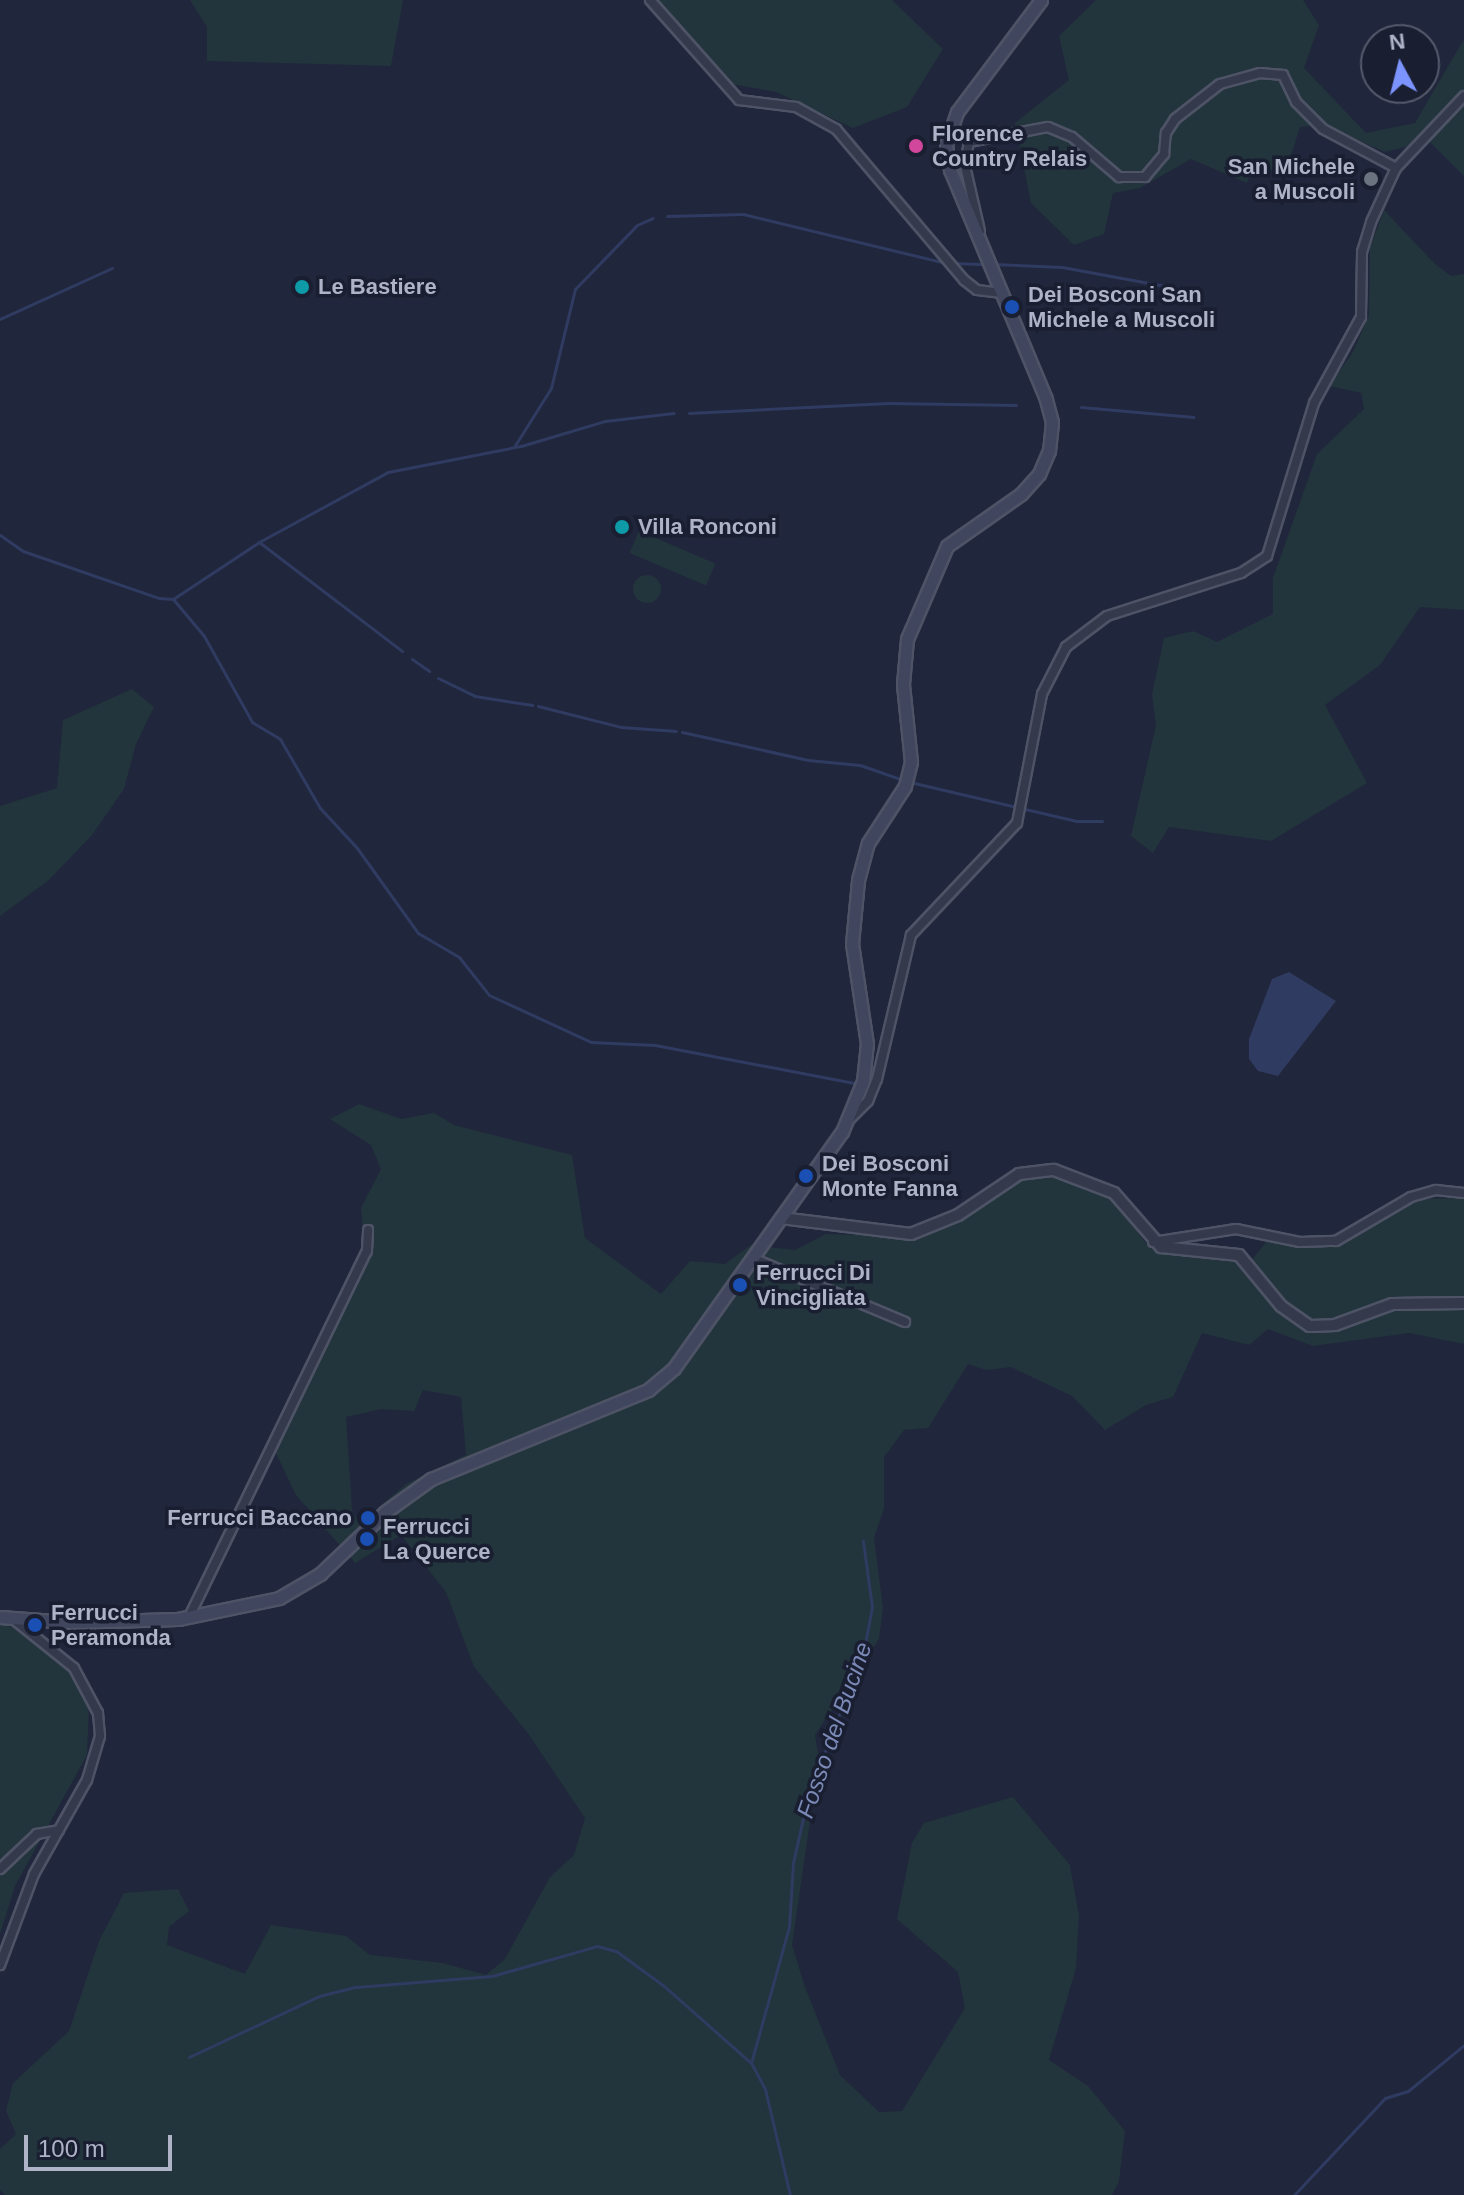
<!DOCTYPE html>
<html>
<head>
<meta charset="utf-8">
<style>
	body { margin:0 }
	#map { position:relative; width:1464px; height:2195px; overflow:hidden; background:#20263b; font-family:Arial,sans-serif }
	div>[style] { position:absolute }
	.green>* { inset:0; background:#22343c; transform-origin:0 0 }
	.round { border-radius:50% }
	.water>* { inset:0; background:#303b62 }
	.stream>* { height:3px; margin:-1.5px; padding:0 1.5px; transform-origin:1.5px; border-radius:1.5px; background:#303b62 }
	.roads { filter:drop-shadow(2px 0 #4e5366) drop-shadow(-2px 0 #4e5366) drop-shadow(0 2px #4e5366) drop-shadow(0 -2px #4e5366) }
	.minor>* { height:8px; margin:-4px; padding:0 4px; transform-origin:4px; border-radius:4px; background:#34394c }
	.tertiary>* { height:10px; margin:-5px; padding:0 5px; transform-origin:5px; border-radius:5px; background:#34394c }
	.secondary>* { height:11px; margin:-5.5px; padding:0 5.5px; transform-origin:5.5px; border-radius:5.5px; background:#41465f }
	.dots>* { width:22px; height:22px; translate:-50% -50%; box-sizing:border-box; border:4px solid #191e30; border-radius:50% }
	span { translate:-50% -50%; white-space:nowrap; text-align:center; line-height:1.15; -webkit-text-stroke:7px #191e30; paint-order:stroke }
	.poi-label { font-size:22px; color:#aeb3c8; font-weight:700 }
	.left { translate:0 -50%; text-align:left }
	.right { translate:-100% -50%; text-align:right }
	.water-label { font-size:24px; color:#7b89b7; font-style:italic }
	.north { position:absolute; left:1360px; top:24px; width:80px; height:80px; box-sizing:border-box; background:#191e30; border:2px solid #555a6d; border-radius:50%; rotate:353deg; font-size:22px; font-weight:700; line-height:32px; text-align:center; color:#aeb3c8 }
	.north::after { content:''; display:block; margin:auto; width:28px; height:36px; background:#7c94ff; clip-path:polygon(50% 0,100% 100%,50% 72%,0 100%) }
	.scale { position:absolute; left:24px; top:2135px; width:148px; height:36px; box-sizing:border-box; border:4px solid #aeb3c8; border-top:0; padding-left:10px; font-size:24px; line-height:28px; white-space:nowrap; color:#aeb3c8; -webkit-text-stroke:6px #191e30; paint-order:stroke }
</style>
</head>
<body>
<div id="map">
	<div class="green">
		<div style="clip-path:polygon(190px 0,403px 0,391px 66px,207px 61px,207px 27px)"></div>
		<div style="clip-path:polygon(656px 0,892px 0,943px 49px,907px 107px,853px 128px,776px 92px,726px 83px)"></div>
		<div style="clip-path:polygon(1096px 0,1303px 0,1319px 25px,1304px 68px,1366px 133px,1415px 123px,1464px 39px,1464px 176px,1429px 141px,1385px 152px,1323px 125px,1300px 127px,1286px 171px,1252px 169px,1247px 183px,1191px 159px,1140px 188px,1113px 193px,1104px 234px,1074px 245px,1031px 203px,1015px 123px,1069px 80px,1059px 36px)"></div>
		<div style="clip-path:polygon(1384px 210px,1435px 264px,1451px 276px,1464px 274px,1464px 610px,1420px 607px,1380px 665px,1325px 705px,1367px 783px,1271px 841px,1169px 827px,1153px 853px,1131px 836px,1156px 725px,1152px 695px,1164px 638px,1193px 631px,1217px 642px,1273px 614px,1273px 578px,1317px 454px,1364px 409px,1361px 393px,1329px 386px,1353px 352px,1369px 315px,1370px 247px)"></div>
		<div style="left:639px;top:531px;width:83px;height:24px;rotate:23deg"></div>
		<div class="round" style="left:633px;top:575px;width:28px;height:28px"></div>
		<div style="clip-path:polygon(132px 689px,154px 707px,136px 744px,124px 789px,92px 835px,49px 880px,0 916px,0 806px,57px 788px,63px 720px)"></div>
		<div style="clip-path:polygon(evenodd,359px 1104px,401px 1119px,434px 1113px,454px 1125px,572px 1155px,585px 1238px,661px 1294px,690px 1261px,725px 1264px,751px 1245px,795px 1250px,826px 1234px,909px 1236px,1022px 1178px,1057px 1174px,1085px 1182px,1116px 1200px,1144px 1241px,1160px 1252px,1230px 1257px,1247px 1266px,1267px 1241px,1336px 1247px,1419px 1199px,1464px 1198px,1464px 1344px,1409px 1333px,1313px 1346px,1268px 1329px,1249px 1345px,1202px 1333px,1173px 1397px,1146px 1405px,1105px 1430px,1072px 1396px,1011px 1367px,986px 1370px,968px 1364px,928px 1428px,904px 1430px,884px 1457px,884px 1508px,874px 1538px,883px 1608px,879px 1639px,815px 1735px,819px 1759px,792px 1945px,805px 1987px,840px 2075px,879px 2112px,902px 2111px,965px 2008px,958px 1972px,897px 1919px,912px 1843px,924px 1823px,1013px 1797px,1070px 1865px,1079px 1916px,1076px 1968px,1049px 2060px,1088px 2086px,1125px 2131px,1119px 2181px,1112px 2195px,5px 2195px,0 2190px,0 2149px,16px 2134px,6px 2111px,13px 2083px,69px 2031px,99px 1941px,124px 1893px,178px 1889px,189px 1911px,169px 1927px,167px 1945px,245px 1974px,271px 1925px,346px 1936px,370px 1955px,443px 1963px,486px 1975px,505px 1959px,550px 1877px,574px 1855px,585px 1818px,527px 1732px,474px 1667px,446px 1592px,401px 1535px,355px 1563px,296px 1495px,269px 1439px,364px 1242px,361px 1208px,381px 1169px,371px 1145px,330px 1119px,359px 1104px,423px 1390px,461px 1397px,466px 1455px,406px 1484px,359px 1524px,352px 1510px,346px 1417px,381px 1409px,414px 1411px,423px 1390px)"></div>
		<div style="clip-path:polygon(0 1625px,13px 1627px,64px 1662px,89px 1708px,87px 1755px,15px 1886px,0 1934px)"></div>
	</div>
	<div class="water">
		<div style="clip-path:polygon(1289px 972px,1336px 1001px,1278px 1076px,1258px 1071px,1249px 1059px,1249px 1039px,1272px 979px)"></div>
	</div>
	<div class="stream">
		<div style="left:667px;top:216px;width:76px;rotate:-1.5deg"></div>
		<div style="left:743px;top:214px;width:209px;rotate:13.6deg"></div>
		<div style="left:953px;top:263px;width:33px;rotate:2deg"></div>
		<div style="left:993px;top:264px;width:69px;rotate:2.5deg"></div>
		<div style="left:1062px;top:267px;width:127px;rotate:10.4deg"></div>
		<div style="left:0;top:319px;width:123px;rotate:-24.5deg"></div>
		<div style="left:1081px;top:407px;width:113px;rotate:5.1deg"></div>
		<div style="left:689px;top:413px;width:200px;rotate:-2.9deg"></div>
		<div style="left:889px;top:403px;width:127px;rotate:0.9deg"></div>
		<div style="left:514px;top:447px;width:70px;rotate:-57.9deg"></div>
		<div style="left:551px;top:388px;width:102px;rotate:-76.4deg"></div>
		<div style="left:575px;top:289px;width:89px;rotate:-45.9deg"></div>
		<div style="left:637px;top:225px;width:17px;rotate:-24deg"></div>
		<div style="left:0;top:535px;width:28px;rotate:35deg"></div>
		<div style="left:23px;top:551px;width:144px;rotate:19.1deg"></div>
		<div style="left:159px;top:598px;width:14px;rotate:4deg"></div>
		<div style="left:173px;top:599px;width:103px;rotate:-33.5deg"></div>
		<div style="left:259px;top:542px;width:147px;rotate:-28.5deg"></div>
		<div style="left:388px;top:472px;width:136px;rotate:-11.1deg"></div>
		<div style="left:521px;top:446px;width:88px;rotate:-16.6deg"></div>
		<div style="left:605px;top:421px;width:69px;rotate:-6.6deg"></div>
		<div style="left:259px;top:542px;width:180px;rotate:37.3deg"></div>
		<div style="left:173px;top:599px;width:48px;rotate:50deg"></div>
		<div style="left:204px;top:636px;width:98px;rotate:60.8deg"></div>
		<div style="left:252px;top:722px;width:33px;rotate:31deg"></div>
		<div style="left:280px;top:739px;width:80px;rotate:59.9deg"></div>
		<div style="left:320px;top:808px;width:54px;rotate:47.2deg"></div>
		<div style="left:357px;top:848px;width:105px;rotate:54.3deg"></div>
		<div style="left:418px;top:933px;width:48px;rotate:30.3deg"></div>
		<div style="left:459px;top:957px;width:48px;rotate:51.7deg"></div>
		<div style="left:489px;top:995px;width:112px;rotate:24.7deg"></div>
		<div style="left:591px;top:1042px;width:64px;rotate:2.7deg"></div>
		<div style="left:655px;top:1045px;width:204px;rotate:10.8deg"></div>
		<div style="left:412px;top:659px;width:21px;rotate:35deg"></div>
		<div style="left:438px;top:678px;width:41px;rotate:25.9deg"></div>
		<div style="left:475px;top:696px;width:58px;rotate:9deg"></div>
		<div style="left:538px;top:706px;width:86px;rotate:14.2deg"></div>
		<div style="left:621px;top:727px;width:55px;rotate:4.2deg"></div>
		<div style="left:682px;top:732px;width:129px;rotate:12.5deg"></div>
		<div style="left:808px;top:760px;width:52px;rotate:5.5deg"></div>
		<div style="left:860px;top:765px;width:46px;rotate:19.2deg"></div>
		<div style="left:910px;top:782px;width:171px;rotate:13.2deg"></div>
		<div style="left:1076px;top:821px;width:26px"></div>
		<div style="left:189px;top:2057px;width:144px;rotate:-25.1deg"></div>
		<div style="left:319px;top:1996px;width:38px;rotate:-14deg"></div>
		<div style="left:356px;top:1987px;width:136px;rotate:-4.6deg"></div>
		<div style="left:492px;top:1976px;width:109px;rotate:-15.9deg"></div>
		<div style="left:597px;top:1946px;width:20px;rotate:15deg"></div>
		<div style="left:616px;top:1951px;width:59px;rotate:36.1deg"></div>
		<div style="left:664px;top:1986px;width:116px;rotate:41.5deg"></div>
		<div style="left:790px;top:2195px;width:109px;rotate:-103.3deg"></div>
		<div style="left:765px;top:2089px;width:30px;rotate:-118deg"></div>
		<div style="left:751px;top:2063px;width:141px;rotate:-74.4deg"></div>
		<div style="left:789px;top:1927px;width:64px;rotate:-86.4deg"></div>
		<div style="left:793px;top:1863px;width:69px;rotate:-77.4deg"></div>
		<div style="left:808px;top:1796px;width:157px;rotate:-69.1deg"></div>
		<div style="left:864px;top:1649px;width:43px;rotate:-79.2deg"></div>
		<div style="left:872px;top:1607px;width:67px;rotate:-97.8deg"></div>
		<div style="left:1294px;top:2195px;width:133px;rotate:-46.8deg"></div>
		<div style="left:1385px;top:2098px;width:24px;rotate:-17deg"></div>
		<div style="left:1408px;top:2091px;width:72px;rotate:-39.4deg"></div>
	</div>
	<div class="roads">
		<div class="minor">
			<div style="left:650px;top:0;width:134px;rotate:48.3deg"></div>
			<div style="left:739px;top:100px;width:57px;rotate:7deg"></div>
			<div style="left:796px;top:107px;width:46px;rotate:28.8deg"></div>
			<div style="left:836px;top:129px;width:198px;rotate:49.7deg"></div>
			<div style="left:964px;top:280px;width:16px;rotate:38deg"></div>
			<div style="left:977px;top:290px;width:23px;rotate:7deg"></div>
			<div style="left:980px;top:231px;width:67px;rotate:-103deg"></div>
			<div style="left:965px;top:166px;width:24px;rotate:-81deg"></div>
			<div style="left:969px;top:142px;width:80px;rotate:-10.8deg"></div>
			<div style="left:1048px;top:127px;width:26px;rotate:23deg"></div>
			<div style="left:1072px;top:137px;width:62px;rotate:40.4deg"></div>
			<div style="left:1119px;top:177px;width:26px"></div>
			<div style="left:1145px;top:177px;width:30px;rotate:-50deg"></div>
			<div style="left:1164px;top:154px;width:21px;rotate:-85deg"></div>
			<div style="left:1166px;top:133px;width:17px;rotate:-57deg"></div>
			<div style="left:1175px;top:119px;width:57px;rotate:-37.9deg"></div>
			<div style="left:1220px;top:84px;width:41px;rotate:-15.4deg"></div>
			<div style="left:1260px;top:73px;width:23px;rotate:5deg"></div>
			<div style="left:1283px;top:75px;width:30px;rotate:64deg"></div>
			<div style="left:1296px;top:102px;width:38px;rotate:45deg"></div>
			<div style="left:1323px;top:129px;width:83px;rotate:28.1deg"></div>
			<div style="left:849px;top:1120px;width:27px;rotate:-45deg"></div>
			<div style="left:868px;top:1101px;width:24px;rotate:-68deg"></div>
			<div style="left:877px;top:1079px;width:148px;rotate:-76.7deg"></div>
			<div style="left:911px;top:935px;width:154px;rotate:-46.6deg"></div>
			<div style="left:1017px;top:823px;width:131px;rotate:-79deg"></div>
			<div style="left:1042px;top:694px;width:53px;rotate:-62.9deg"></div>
			<div style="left:1066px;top:647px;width:51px;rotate:-37.1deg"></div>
			<div style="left:1107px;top:616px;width:141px;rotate:-17.8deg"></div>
			<div style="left:1241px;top:573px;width:31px;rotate:-33deg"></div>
			<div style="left:1267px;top:556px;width:160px;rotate:-72.9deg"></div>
			<div style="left:1314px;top:403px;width:98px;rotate:-61.3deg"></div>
			<div style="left:1361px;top:317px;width:65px;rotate:-89.1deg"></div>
			<div style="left:1362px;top:252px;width:31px;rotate:-73deg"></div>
			<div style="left:1371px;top:222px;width:60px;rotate:-65.2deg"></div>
			<div style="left:1396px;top:168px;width:99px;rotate:-46.6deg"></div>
			<div style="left:1153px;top:1242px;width:84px;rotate:-8.9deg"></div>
			<div style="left:1236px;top:1229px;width:65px;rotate:11.5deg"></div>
			<div style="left:1300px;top:1242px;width:36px;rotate:-2deg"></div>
			<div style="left:1336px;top:1241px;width:87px;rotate:-30.4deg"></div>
			<div style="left:1411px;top:1197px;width:26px;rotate:-16deg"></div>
			<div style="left:1436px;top:1190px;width:28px;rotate:6deg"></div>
			<div style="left:752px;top:1258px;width:166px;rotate:22.7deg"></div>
			<div style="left:189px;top:1617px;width:407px;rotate:-64.1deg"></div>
			<div style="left:367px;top:1251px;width:21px;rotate:-87deg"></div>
			<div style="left:0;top:1869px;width:51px;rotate:-43.4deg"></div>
			<div style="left:37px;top:1834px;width:22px;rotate:-10deg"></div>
			<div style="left:0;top:1965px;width:97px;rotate:-69.5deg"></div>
			<div style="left:34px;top:1874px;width:108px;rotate:-60.6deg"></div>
			<div style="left:87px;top:1780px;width:46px;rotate:-73.5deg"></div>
			<div style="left:100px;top:1736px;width:23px;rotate:-95deg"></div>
			<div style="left:98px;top:1713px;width:51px;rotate:-118.1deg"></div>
			<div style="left:74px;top:1668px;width:80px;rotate:-141.1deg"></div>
		</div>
		<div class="tertiary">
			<div style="left:781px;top:1218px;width:131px;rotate:7deg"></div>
			<div style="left:911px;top:1234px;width:51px;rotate:-22deg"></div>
			<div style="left:958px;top:1215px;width:73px;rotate:-33.9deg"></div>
			<div style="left:1019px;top:1174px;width:35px;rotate:-7deg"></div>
			<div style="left:1054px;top:1170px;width:64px;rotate:21deg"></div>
			<div style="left:1114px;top:1193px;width:72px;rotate:49deg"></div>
			<div style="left:1161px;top:1247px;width:78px;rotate:5.9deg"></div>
			<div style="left:1239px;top:1255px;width:66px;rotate:50.5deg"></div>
			<div style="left:1281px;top:1306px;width:35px;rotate:35deg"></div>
			<div style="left:1310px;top:1326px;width:25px;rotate:-2deg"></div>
			<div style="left:1335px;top:1325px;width:61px;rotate:-20.2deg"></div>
			<div style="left:1392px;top:1304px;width:72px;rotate:-0.8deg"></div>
		</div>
		<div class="secondary">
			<div style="left:0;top:1617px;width:69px;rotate:4.1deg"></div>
			<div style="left:69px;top:1622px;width:109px;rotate:-1.6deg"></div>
			<div style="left:178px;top:1619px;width:103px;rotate:-11.7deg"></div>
			<div style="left:279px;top:1598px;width:48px;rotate:-30.3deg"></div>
			<div style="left:320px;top:1574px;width:90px;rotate:-43.6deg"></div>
			<div style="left:385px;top:1512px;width:57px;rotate:-35.7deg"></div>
			<div style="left:431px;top:1479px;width:235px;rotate:-22.3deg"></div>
			<div style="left:648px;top:1390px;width:34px;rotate:-40deg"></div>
			<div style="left:674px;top:1368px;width:290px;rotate:-54.6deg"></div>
			<div style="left:842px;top:1132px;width:55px;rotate:-67.6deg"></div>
			<div style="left:863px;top:1081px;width:37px;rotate:-84deg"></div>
			<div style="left:867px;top:1044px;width:101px;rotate:-98.5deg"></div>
			<div style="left:852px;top:944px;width:64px;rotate:-84.6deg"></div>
			<div style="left:858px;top:880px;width:38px;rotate:-75deg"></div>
			<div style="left:868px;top:843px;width:68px;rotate:-57deg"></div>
			<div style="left:905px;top:786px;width:25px;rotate:-76deg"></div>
			<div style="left:911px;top:762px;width:78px;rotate:-95.9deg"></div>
			<div style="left:903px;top:684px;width:45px;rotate:-84.9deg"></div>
			<div style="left:907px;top:639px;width:101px;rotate:-66.7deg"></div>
			<div style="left:947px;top:546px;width:90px;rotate:-35.1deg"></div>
			<div style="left:1021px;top:494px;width:27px;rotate:-48deg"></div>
			<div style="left:1039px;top:474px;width:25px;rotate:-67deg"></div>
			<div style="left:1049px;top:451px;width:29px;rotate:-84deg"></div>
			<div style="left:1052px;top:422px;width:24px;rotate:-105deg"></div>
			<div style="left:1046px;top:399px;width:248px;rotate:-112.7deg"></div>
			<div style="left:950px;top:170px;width:26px;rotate:-99deg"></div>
			<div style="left:946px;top:144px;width:34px;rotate:-71deg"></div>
			<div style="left:957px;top:112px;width:140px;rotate:-53.1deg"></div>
		</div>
	</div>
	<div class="dots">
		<div style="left:916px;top:146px;background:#d1479c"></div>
		<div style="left:1371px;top:179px;background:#6b7280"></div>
		<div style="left:302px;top:287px;background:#0f9aa8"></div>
		<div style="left:1012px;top:307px;background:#1a4fb4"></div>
		<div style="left:622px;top:527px;background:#0f9aa8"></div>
		<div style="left:806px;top:1176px;background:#1a4fb4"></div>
		<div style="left:740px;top:1285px;background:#1a4fb4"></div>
		<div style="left:368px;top:1518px;background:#1a4fb4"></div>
		<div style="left:367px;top:1539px;background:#1a4fb4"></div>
		<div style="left:35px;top:1625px;background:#1a4fb4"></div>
	</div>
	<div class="poi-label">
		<span class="left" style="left:932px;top:146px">Florence<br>Country Relais</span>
		<span class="right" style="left:1355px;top:179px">San Michele<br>a Muscoli</span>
		<span class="left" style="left:318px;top:287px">Le Bastiere</span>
		<span class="left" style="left:1028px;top:307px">Dei Bosconi San<br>Michele a Muscoli</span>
		<span class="left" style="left:638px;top:527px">Villa Ronconi</span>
		<span class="left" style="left:822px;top:1176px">Dei Bosconi<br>Monte Fanna</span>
		<span class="left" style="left:756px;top:1285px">Ferrucci Di<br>Vincigliata</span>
		<span class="right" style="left:352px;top:1518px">Ferrucci Baccano</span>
		<span class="left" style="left:383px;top:1539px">Ferrucci<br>La Querce</span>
		<span class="left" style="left:51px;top:1625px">Ferrucci<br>Peramonda</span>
	</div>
	<div class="water-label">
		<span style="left:834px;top:1730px;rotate:-71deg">Fosso del Bucine</span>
	</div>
	<div class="north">N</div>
	<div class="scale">100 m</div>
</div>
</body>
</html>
